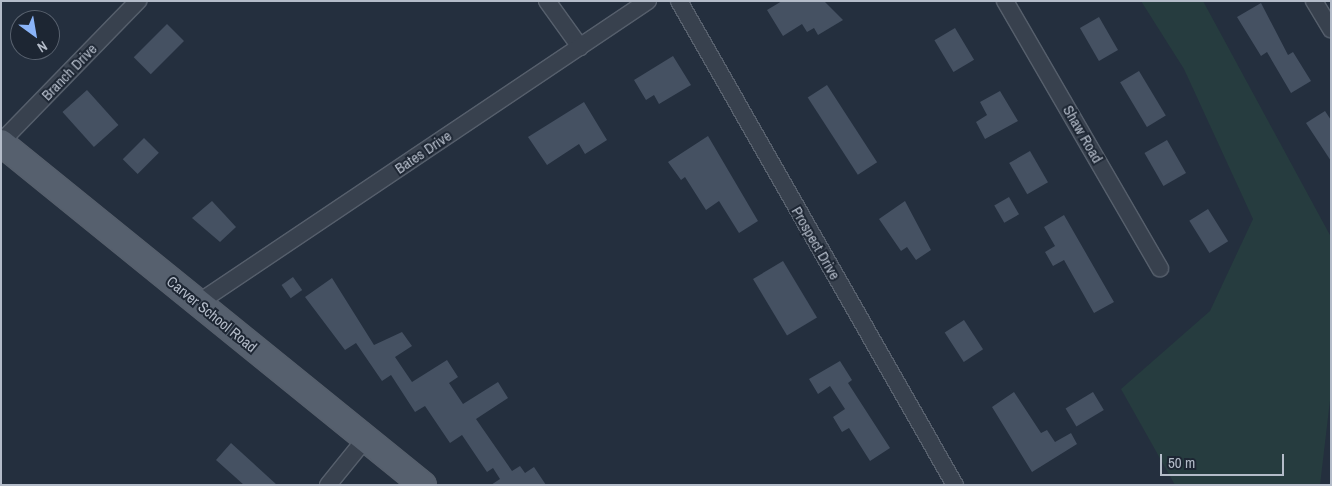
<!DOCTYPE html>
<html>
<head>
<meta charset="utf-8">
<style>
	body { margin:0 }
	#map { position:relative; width:1332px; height:486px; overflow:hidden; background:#242f3e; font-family:"Archivo Narrow",sans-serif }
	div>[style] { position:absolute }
	.green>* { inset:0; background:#263c3f }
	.building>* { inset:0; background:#455162; transform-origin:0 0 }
	.roads { filter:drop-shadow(1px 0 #565f6c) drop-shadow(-1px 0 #565f6c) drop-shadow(0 1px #565f6c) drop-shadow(0 -1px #565f6c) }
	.street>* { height:16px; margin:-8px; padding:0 8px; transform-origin:8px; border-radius:8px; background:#38414e }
	.primary>* { height:26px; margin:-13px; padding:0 13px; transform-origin:13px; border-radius:13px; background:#56606e }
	span { translate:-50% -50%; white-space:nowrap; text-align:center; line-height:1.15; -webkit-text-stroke:4px #1d2633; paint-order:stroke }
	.street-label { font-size:15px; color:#b4bcc9 }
	.frame { position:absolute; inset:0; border:2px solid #b4bcc9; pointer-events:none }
	.north { position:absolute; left:10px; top:10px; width:50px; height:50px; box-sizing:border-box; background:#1d2633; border:1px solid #59626f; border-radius:50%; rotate:148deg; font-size:14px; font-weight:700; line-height:20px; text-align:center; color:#b4bcc9 }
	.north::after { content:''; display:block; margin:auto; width:18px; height:22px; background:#8ab4f8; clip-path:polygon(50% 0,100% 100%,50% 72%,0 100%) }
	.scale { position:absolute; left:1160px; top:454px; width:124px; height:22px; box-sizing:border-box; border:2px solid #b4bcc9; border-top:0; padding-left:6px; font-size:15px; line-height:18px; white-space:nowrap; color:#b4bcc9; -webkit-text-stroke:4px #1d2633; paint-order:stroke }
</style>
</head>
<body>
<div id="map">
	<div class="green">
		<div style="clip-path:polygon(1141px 1px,1203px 1px,1331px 237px,1331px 392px,1320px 485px,1175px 485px,1121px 389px,1210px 311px,1253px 219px,1184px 69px)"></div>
	</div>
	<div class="building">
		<div style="clip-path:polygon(782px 1px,824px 1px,843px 20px,818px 35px,814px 28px,807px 32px,802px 24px,783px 36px,767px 10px)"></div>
		<div style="clip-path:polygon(1261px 3px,1288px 55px,1293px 52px,1311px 81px,1291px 93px,1267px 52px,1261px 56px,1237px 17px)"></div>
		<div style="left:1099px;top:17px;width:38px;height:22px;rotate:60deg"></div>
		<div style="left:167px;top:24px;width:24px;height:47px;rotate:45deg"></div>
		<div style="left:955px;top:28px;width:37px;height:24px;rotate:59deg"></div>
		<div style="clip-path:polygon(673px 56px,691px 85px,659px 104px,654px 95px,646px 100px,634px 80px)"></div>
		<div style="left:1139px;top:71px;width:52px;height:22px;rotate:59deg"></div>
		<div style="left:827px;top:85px;width:92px;height:23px;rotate:57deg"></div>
		<div style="left:87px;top:90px;width:47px;height:33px;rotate:48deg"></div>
		<div style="clip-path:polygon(1000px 91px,1018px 121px,985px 139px,976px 122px,987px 115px,980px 102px)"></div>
		<div style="clip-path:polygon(584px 102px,607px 140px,585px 154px,579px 144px,547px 165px,528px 137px)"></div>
		<div style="clip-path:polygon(1325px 111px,1331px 120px,1331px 161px,1306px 123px)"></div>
		<div style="clip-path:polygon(708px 136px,758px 221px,739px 233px,719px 201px,706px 210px,685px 177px,681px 180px,668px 162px)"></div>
		<div style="left:144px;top:138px;width:21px;height:30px;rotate:45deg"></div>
		<div style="left:1167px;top:140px;width:38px;height:26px;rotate:60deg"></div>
		<div style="left:1030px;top:151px;width:36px;height:24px;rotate:60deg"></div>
		<div style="left:1009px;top:197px;width:20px;height:17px;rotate:60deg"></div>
		<div style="clip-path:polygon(212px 201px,236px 227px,220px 242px,192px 218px)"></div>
		<div style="clip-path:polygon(905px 201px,931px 250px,916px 260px,907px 247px,901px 251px,879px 219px)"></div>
		<div style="left:1208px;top:209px;width:38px;height:22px;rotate:58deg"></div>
		<div style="clip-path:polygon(1064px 215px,1114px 302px,1094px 313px,1064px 260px,1053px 266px,1045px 252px,1055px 246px,1044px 227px)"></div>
		<div style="left:783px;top:261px;width:66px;height:35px;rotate:59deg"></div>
		<div style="left:293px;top:277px;width:16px;height:14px;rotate:55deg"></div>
		<div style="clip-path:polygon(332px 278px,374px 345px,402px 332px,412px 346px,395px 357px,412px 382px,447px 360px,458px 377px,449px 383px,463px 404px,498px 382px,508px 398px,476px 419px,512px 471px,520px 466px,525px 473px,534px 467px,546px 485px,491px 485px,500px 479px,493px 468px,487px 472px,462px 435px,450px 443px,425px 406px,415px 412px,391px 375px,382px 381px,356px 343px,345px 350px,305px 297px)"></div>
		<div style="left:964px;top:320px;width:35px;height:23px;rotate:57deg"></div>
		<div style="clip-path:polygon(840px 361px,852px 380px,848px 383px,890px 448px,870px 461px,849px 428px,842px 432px,833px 417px,845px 409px,830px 386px,818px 394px,809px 379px)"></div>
		<div style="clip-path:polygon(1014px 392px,1041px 433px,1047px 430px,1055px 442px,1071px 433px,1077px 444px,1032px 472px,992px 407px)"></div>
		<div style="left:1093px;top:392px;width:21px;height:32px;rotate:59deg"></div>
		<div style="clip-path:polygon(231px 443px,277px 485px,244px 485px,216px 460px)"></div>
	</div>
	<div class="roads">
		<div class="street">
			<div style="left:547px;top:1px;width:57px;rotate:54.3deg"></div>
			<div style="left:679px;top:1px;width:557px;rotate:60.31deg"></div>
			<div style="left:1005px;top:1px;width:309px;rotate:59.9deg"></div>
			<div style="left:1314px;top:1px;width:33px;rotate:59deg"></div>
			<div style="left:1px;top:142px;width:197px;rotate:-45.8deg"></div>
			<div style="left:198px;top:303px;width:542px;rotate:-33.87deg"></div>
			<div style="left:328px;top:485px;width:60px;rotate:-51deg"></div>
		</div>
		<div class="primary">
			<div style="left:1px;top:143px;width:543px;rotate:39.02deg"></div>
		</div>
	</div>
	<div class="street-label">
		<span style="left:69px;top:72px;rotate:-46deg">Branch Drive</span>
		<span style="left:1083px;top:134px;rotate:60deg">Shaw Road</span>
		<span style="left:423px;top:152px;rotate:-34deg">Bates Drive</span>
		<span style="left:816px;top:243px;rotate:60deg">Prospect Drive</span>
		<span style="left:212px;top:314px;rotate:39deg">Carver School Road</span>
	</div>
	<div class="frame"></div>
	<div class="north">N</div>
	<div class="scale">50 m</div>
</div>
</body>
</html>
